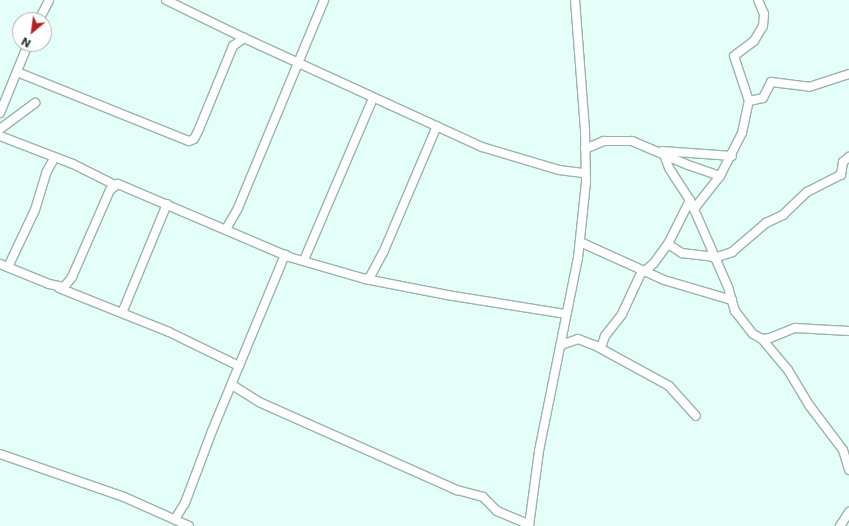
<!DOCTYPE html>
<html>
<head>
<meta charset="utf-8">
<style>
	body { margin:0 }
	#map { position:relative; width:849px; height:526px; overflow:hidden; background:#e4fff7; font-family:"DejaVu Sans",sans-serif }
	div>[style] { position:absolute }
	.roads { filter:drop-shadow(1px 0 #9ab3ab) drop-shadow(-1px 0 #9ab3ab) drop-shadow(0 1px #9ab3ab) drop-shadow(0 -1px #9ab3ab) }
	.minor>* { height:8px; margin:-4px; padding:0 4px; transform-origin:4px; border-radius:4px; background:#fff }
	span { translate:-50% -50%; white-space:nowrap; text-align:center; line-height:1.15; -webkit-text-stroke:3px #fff; paint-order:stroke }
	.north { position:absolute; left:12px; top:12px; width:40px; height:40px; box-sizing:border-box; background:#fff; border:1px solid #abafae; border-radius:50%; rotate:209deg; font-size:11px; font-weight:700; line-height:16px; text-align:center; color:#2d3734 }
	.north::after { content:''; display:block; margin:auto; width:14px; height:18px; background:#b32226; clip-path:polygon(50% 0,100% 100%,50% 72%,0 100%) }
</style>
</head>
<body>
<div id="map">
	<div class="roads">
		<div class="minor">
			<div style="left:166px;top:0;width:87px;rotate:26deg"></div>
			<div style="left:39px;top:20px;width:22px;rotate:-63deg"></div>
			<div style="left:17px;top:72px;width:185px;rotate:21.9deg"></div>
			<div style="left:189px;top:141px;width:5px;rotate:-22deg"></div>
			<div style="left:194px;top:139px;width:11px;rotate:-63deg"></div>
			<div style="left:199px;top:129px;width:90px;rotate:-67.7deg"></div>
			<div style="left:233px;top:46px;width:14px;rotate:-36deg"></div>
			<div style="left:244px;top:38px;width:262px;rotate:24.6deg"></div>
			<div style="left:482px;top:147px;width:80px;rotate:16.6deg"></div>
			<div style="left:559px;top:170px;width:26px;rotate:7deg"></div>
			<div style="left:749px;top:101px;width:14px;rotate:-12deg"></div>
			<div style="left:763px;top:98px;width:18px;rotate:-63deg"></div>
			<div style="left:771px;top:82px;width:38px;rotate:7deg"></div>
			<div style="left:809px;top:87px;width:42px;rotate:-18deg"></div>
			<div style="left:0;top:113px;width:74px;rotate:-67.9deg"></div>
			<div style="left:0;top:129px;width:44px;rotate:-36.6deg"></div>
			<div style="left:0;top:136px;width:78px;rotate:21deg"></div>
			<div style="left:73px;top:164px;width:47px;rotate:26.6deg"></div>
			<div style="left:585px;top:149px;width:21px;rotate:-23deg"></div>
			<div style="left:604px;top:141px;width:28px"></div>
			<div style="left:632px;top:141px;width:61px;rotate:23.2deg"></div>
			<div style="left:688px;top:165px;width:34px;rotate:19deg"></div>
			<div style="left:662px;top:151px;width:70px;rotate:4.1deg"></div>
			<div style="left:663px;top:152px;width:17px;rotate:69deg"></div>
			<div style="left:669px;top:168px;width:38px;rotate:57deg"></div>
			<div style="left:690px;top:200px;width:95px;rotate:66.4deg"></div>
			<div style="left:728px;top:287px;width:25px;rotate:74deg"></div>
			<div style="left:735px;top:311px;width:29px;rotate:52deg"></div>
			<div style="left:753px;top:334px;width:10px;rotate:29deg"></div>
			<div style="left:762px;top:339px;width:8px;rotate:-7deg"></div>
			<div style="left:770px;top:338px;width:27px;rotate:-22deg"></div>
			<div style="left:795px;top:328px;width:54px;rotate:3.2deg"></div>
			<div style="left:694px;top:209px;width:42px;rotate:-51.8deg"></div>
			<div style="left:720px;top:176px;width:48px;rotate:-62.9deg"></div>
			<div style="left:742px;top:133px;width:33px;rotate:-78deg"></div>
			<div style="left:749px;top:101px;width:47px;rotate:-108.4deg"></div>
			<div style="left:734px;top:56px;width:25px;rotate:-37deg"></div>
			<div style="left:754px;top:41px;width:17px;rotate:-59deg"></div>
			<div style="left:763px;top:26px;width:12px;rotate:-85deg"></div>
			<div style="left:764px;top:14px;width:15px;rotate:-113deg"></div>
			<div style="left:226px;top:229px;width:24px;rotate:-60deg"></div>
			<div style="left:238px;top:208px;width:225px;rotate:-67.5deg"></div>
			<div style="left:580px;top:242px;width:92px;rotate:24.3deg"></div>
			<div style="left:664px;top:280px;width:71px;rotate:16.4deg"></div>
			<div style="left:668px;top:244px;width:17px;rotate:33deg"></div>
			<div style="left:682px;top:253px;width:31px;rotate:7deg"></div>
			<div style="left:714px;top:258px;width:19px;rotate:-18deg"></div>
			<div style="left:732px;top:252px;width:45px;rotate:-40.5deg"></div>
			<div style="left:766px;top:223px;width:19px;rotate:-25deg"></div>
			<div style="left:783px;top:215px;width:33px;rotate:-44deg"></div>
			<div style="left:807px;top:192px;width:38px;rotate:-27deg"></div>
			<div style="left:841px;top:175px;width:13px;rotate:-81deg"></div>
			<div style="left:843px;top:162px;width:8px;rotate:-40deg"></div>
			<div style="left:304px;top:260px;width:176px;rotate:-66.9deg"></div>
			<div style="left:0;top:264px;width:53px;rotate:22.2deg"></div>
			<div style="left:49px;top:284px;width:15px;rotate:11deg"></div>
			<div style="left:64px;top:287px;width:13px;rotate:-51deg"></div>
			<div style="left:72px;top:277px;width:95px;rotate:-66.4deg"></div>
			<div style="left:110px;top:190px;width:10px;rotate:-37deg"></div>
			<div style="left:118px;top:184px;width:186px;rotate:23.1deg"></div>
			<div style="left:289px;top:257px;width:79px;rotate:16.1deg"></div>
			<div style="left:365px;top:279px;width:5px;rotate:-22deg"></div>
			<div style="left:370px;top:277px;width:27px;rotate:-62deg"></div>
			<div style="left:383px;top:253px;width:138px;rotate:-67deg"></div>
			<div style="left:8px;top:267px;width:63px;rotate:-64.7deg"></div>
			<div style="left:35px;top:210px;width:39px;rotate:-73deg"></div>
			<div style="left:46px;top:173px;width:18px;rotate:-61deg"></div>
			<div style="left:644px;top:272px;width:13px;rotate:-42deg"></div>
			<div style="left:654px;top:263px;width:24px;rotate:-54deg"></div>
			<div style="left:668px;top:244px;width:49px;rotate:-63.4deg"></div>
			<div style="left:365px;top:279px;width:84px;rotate:11deg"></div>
			<div style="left:447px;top:295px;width:121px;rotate:9.1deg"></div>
			<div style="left:59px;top:288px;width:118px;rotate:21.8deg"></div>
			<div style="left:169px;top:332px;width:78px;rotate:25.9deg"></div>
			<div style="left:122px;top:313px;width:118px;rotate:-67.6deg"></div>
			<div style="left:762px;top:339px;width:40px;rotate:50deg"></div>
			<div style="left:788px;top:370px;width:41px;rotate:59deg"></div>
			<div style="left:809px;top:405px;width:56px;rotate:52.9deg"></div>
			<div style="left:843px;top:450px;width:21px;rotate:73deg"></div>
			<div style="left:561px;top:345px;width:18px;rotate:-19deg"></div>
			<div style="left:578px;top:339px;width:19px;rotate:21deg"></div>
			<div style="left:596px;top:346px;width:83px;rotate:28.7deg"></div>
			<div style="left:669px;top:386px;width:40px;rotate:48deg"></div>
			<div style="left:601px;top:348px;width:13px;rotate:-72deg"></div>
			<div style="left:605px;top:336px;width:28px;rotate:-52deg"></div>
			<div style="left:622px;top:314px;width:47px;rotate:-65.1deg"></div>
			<div style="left:232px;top:385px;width:32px;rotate:32deg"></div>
			<div style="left:259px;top:402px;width:217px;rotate:24deg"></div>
			<div style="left:457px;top:490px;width:27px;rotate:15deg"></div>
			<div style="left:483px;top:497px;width:20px;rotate:45deg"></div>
			<div style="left:497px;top:511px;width:34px;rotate:23deg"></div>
			<div style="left:0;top:454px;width:131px;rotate:19.1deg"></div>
			<div style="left:124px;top:497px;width:71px;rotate:24deg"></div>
			<div style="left:175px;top:519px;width:19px;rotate:-58deg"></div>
			<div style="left:185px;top:503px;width:77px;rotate:-69.4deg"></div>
			<div style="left:212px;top:431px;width:191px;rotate:-67.5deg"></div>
			<div style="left:529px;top:526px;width:76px;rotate:-82.4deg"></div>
			<div style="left:539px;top:451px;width:197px;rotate:-78.6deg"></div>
			<div style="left:578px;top:258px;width:76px;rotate:-84deg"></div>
			<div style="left:586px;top:182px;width:52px;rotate:-91.1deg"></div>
			<div style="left:585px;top:130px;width:130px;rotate:-94.4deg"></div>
			<div style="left:840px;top:526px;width:17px;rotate:-57deg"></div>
		</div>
	</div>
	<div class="north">N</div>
</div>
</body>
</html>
